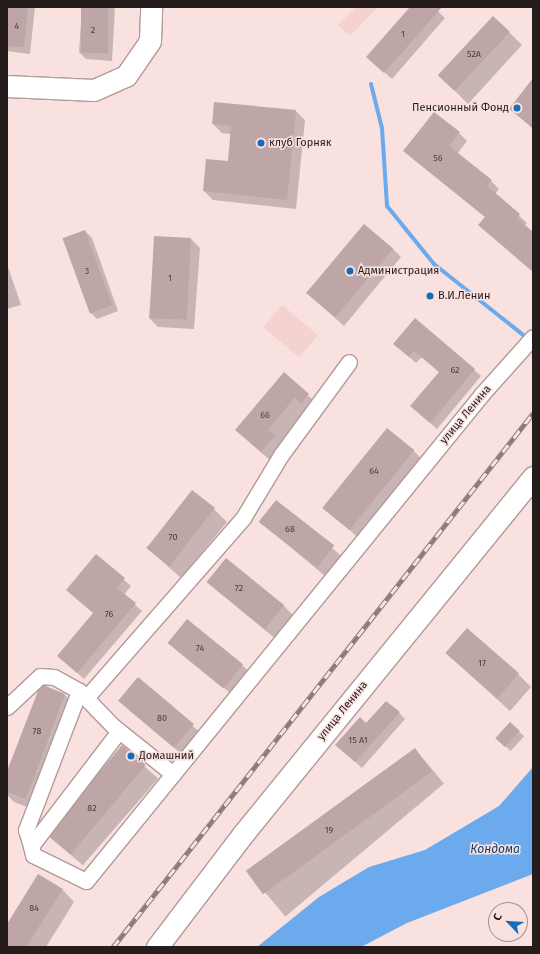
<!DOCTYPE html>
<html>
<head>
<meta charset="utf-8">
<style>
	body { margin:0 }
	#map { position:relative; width:540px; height:954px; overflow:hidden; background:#f9e1e0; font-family:"Fira Sans",sans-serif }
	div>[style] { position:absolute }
	.built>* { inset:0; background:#f3d2d0; transform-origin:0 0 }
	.water>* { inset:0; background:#6baaed }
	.shadow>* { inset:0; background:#0003; transform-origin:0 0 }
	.stream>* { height:4px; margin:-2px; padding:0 2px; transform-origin:2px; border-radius:2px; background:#6baaed }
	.building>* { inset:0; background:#bda6a5; transform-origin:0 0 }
	.roads { filter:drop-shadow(1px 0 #b19a99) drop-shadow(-1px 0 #b19a99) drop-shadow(0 1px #b19a99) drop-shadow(0 -1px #b19a99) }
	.street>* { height:15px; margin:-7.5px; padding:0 7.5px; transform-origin:7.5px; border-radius:7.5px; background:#fff }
	.secondary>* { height:21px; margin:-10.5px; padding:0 10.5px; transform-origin:10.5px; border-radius:10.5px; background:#fff }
	.rail>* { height:4.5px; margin-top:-2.25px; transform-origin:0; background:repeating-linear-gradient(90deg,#f9e1e0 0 9px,#887877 0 18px); box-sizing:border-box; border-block:1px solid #887877 }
	.dots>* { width:11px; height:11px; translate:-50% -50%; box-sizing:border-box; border:2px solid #f9e1e0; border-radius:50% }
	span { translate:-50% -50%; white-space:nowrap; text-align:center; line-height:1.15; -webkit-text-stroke:3px #f9e1e0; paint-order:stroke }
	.number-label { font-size:9px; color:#4b3f3e }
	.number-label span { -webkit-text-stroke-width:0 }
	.poi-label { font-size:11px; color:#251d1c }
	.right { translate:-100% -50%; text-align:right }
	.left { translate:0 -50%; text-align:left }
	.street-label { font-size:11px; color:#251d1c }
	.water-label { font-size:12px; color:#113d68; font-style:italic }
	.frame { position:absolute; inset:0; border:8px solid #251d1c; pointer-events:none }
	.north { position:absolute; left:488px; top:902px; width:40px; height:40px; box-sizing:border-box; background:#f9e1e0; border:1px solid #a49392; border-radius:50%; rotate:295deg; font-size:11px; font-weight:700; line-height:16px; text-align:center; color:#251d1c }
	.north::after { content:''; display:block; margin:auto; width:14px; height:18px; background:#156cb9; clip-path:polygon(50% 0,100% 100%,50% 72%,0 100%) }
</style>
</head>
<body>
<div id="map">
	<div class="built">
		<div style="clip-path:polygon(356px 7px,378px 7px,350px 36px,338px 25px)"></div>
		<div style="left:282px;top:305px;width:47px;height:29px;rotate:40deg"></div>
	</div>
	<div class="water">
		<div style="clip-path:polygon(533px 767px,533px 874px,407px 923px,361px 947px,257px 947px,319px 897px,369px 867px,425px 850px,499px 806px)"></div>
	</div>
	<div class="shadow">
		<div style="clip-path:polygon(7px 7px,35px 7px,30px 54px,7px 51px)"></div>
		<div style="clip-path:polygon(82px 7px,115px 7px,112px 61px,86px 59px,79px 52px)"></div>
		<div style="clip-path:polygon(411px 7px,433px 7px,445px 18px,392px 79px,374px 63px)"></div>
		<div style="clip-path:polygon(509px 32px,522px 45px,468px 104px,452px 88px)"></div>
		<div style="clip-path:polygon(533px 80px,533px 129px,510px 108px)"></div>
		<div style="clip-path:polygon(215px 103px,296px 111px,305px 120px,296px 209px,213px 200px,204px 191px,228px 162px,231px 134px,222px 133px,213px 124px)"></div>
		<div style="clip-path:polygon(459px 133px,467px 141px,457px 154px,491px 181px,499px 189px,495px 194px,527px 223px,524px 226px,533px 233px,533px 272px,488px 232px,486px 217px,405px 151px)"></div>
		<div style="clip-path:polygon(85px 231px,92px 238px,118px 311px,97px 319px,90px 312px)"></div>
		<div style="clip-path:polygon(155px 237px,191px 239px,200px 248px,194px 329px,158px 327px,149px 318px)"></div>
		<div style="clip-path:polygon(392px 248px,401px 257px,344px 326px,308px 294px)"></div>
		<div style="clip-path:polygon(7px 264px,21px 305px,7px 309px)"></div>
		<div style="clip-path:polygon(394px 344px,474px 370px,481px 376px,437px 429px,411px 406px,440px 372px,422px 357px,416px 363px)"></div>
		<div style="clip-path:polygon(284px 374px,321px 407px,308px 409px,281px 442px,287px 449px,274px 464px,236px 430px)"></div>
		<div style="clip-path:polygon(413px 450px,425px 463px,362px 541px,324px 508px)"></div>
		<div style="left:276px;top:501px;width:92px;height:26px;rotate:40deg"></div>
		<div style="clip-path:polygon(214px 509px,227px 522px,181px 578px,146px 547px)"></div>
		<div style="clip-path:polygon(96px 555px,131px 586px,124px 595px,142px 611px,84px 679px,65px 662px,94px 613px)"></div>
		<div style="clip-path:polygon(208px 583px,284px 606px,296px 618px,278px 641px)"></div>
		<div style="clip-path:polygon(170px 642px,242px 665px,255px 677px,237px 699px)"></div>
		<div style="clip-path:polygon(446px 653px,518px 674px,531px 687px,510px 711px)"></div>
		<div style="clip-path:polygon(138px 679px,202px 734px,184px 756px,129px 710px)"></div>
		<div style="clip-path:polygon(44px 686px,65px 695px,77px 707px,38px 811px,14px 802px,7px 795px,7px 774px)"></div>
		<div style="clip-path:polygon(399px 713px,405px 719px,362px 768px,343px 751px,367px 724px)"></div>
		<div style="left:511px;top:724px;width:18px;height:20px;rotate:43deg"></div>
		<div style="left:122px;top:747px;width:48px;height:115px;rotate:41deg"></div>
		<div style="left:415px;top:749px;width:45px;height:207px;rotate:50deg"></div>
		<div style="clip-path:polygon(62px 889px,74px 902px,46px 947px,7px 947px,7px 926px)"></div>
	</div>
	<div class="stream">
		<div style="left:371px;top:84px;width:45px;rotate:76deg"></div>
		<div style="left:382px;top:128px;width:78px;rotate:86.3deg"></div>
		<div style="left:387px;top:206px;width:75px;rotate:51deg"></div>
		<div style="left:434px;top:264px;width:119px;rotate:38.5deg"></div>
	</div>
	<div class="building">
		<div style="clip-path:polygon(7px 7px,28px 7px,24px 47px,7px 46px)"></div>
		<div style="left:81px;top:7px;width:27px;height:46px"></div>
		<div style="clip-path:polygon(410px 7px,442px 7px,384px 73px,366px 57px)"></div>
		<div style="left:493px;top:16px;width:23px;height:81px;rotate:43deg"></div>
		<div style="clip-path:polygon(533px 78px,533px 128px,509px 109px)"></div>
		<div style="clip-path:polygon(214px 102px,296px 110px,287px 200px,203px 191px,206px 159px,228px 161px,231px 126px,212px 124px)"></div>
		<div style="clip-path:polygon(434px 112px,460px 132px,449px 146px,492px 180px,487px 186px,520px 214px,517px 218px,533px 232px,533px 272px,478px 225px,485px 217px,403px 151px)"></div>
		<div style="left:364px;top:224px;width:38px;height:90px;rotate:40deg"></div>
		<div style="left:85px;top:230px;width:80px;height:24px;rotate:70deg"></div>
		<div style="left:154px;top:236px;width:37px;height:82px;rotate:3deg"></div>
		<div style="clip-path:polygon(415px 318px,475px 369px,430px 423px,410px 406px,439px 372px,414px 351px,409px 357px,393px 344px)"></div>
		<div style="clip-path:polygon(284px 372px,309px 394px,301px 403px,295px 397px,268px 430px,275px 435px,261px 452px,235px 430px)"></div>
		<div style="left:387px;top:428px;width:35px;height:103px;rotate:39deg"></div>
		<div style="left:192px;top:490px;width:29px;height:74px;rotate:38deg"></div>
		<div style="left:276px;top:500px;width:74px;height:28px;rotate:38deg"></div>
		<div style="clip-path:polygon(96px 554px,125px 578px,117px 588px,136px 603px,77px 673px,57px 656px,93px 613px,66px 590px)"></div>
		<div style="left:226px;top:558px;width:75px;height:31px;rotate:39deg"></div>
		<div style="left:187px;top:619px;width:72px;height:31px;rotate:39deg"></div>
		<div style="left:467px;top:628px;width:69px;height:33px;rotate:41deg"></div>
		<div style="left:138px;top:677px;width:73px;height:31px;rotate:40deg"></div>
		<div style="clip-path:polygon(43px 685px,65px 694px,26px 799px,7px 792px,7px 771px,38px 691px)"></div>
		<div style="clip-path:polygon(386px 701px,400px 712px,355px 762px,335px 745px,360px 717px,366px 723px)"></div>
		<div style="left:510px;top:722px;width:13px;height:22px;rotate:42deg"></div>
		<div style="left:122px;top:745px;width:31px;height:117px;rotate:40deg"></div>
		<div style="left:415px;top:748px;width:29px;height:209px;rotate:54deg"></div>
		<div style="clip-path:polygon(38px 874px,63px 889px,26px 947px,7px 947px,7px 924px)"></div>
	</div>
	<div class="roads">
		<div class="street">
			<div style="left:86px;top:698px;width:239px;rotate:-48.9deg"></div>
			<div style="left:243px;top:518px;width:74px;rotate:-58.9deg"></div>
			<div style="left:281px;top:455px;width:115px;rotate:-53.8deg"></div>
			<div style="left:7px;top:707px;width:45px;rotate:-43.2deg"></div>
			<div style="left:40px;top:676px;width:14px;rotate:4deg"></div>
			<div style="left:54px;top:677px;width:29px;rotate:29deg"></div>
			<div style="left:79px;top:691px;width:49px;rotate:45.8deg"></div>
			<div style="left:113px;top:726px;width:77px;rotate:38.7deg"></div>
			<div style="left:119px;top:731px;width:145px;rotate:127.4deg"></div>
			<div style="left:31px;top:846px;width:9px;rotate:77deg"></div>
			<div style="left:33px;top:855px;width:59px;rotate:26.1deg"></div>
			<div style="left:86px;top:881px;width:628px;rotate:-50.88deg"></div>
			<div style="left:482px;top:394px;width:76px;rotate:-48.2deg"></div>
			<div style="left:31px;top:846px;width:17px;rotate:-107deg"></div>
			<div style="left:26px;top:830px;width:149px;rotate:-69.1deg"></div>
		</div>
		<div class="secondary">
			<div style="left:7px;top:86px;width:87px;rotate:2.6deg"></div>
			<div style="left:94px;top:90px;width:35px;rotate:-24deg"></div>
			<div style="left:126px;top:76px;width:42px;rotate:-55.6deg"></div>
			<div style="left:150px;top:41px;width:34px;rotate:-88deg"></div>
			<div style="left:157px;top:947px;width:142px;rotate:-52.7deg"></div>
			<div style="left:243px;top:834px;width:460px;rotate:-50.9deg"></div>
		</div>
	</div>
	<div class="rail">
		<div style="left:113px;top:947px;width:679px;rotate:-51.81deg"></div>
	</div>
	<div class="dots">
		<div style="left:517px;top:108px;background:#156cb9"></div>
		<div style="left:261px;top:143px;background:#156cb9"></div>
		<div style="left:350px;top:271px;background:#156cb9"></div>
		<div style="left:430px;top:296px;background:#156cb9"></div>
		<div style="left:131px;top:756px;background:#156cb9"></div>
	</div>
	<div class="number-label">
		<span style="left:17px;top:26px">4</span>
		<span style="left:93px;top:30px">2</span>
		<span style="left:403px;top:34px">1</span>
		<span style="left:474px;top:54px">52А</span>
		<span style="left:438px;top:158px">56</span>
		<span style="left:87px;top:271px">3</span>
		<span style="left:170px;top:278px">1</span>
		<span style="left:455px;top:370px">62</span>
		<span style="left:265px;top:415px">66</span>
		<span style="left:374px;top:471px">64</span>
		<span style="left:290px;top:529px">68</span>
		<span style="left:173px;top:537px">70</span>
		<span style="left:239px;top:588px">72</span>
		<span style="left:109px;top:614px">76</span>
		<span style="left:200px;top:648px">74</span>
		<span style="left:482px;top:663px">17</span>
		<span style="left:162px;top:718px">80</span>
		<span style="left:37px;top:731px">78</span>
		<span style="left:358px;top:740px">15 А1</span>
		<span style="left:92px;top:808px">82</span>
		<span style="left:329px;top:830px">19</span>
		<span style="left:34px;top:908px">84</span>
	</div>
	<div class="poi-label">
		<span class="right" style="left:509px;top:108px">Пенсионный Фонд</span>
		<span class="left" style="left:269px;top:143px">клуб Горняк</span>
		<span class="left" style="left:358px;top:271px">Администрация</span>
		<span class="left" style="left:438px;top:296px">В.И.Ленин</span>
		<span class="left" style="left:139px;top:756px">Домашний</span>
	</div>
	<div class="street-label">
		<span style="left:466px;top:415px;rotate:-50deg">улица Ленина</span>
		<span style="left:343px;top:711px;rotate:-51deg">улица Ленина</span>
	</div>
	<div class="water-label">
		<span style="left:495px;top:850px">Кондома</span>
	</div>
	<div class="frame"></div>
	<div class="north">С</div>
</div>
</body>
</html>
